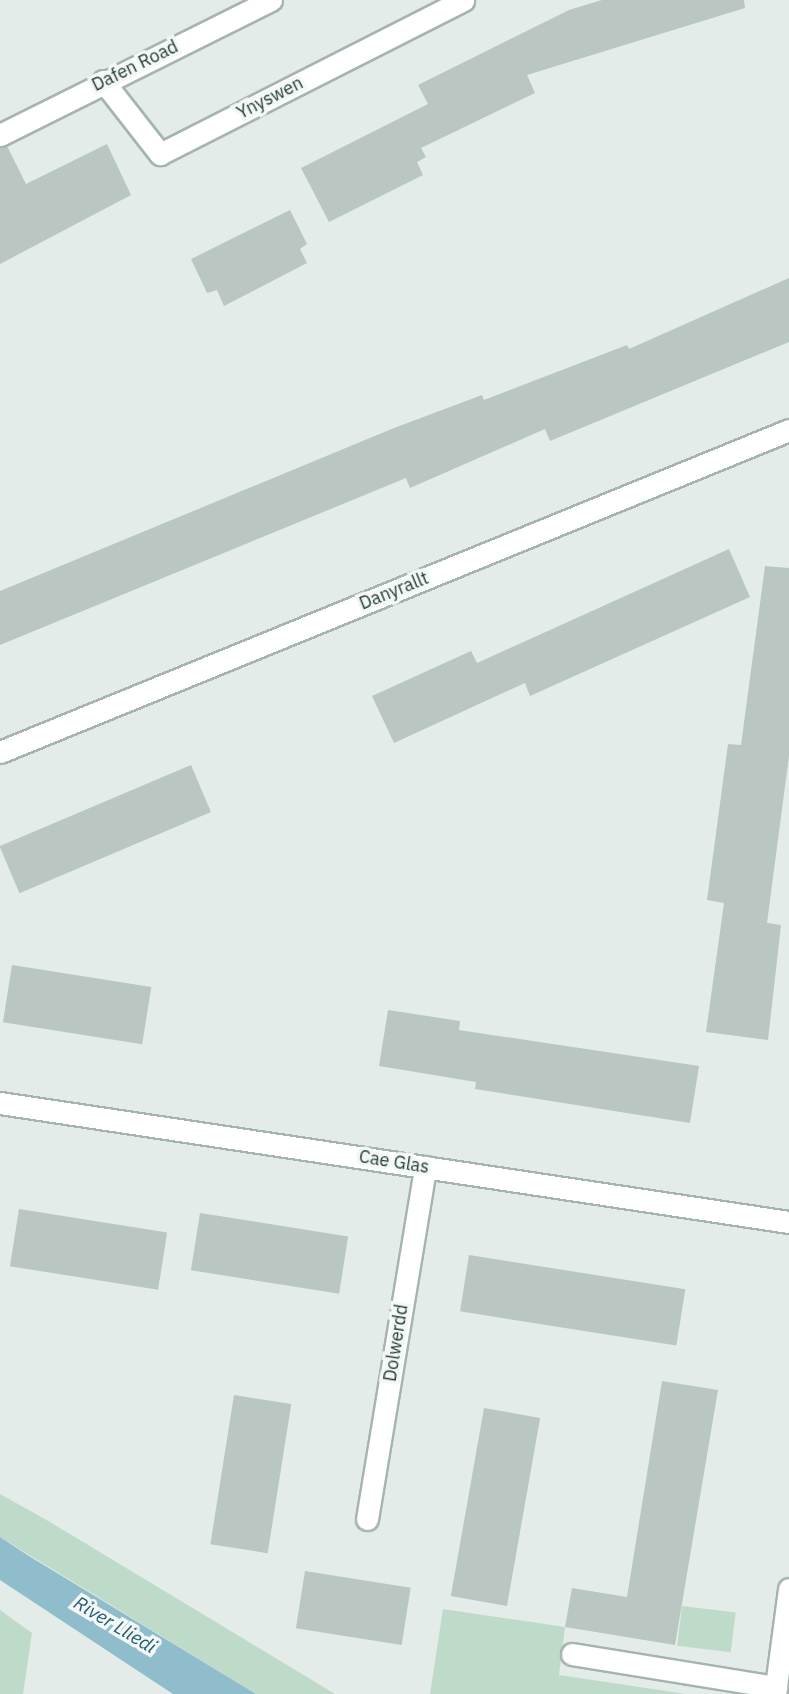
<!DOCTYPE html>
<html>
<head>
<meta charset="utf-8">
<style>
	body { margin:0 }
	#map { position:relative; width:789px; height:1694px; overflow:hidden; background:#e3ece9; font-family:"IBM Plex Sans",sans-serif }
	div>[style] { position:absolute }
	.green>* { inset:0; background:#bedbc9; transform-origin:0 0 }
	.water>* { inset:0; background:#90bdcc }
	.building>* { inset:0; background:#b9c6c2; transform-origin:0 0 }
	.roads { filter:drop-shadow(2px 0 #a6b4b0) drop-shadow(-2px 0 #a6b4b0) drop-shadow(0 2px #a6b4b0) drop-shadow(0 -2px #a6b4b0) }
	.lane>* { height:21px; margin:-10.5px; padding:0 10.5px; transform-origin:10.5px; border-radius:10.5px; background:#fff }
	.street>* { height:21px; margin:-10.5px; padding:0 10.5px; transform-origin:10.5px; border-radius:10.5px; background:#fff }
	.secondary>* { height:21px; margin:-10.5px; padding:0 10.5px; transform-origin:10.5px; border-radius:10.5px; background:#fff }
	span { translate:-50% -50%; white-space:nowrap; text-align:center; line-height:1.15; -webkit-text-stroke:7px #f3f8f6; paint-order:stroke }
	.street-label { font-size:18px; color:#243c38 }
	.water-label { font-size:19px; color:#235d73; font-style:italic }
</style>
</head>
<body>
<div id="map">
	<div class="green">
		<div style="clip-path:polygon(0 1494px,50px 1522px,335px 1694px,256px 1694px,0 1537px)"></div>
		<div style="left:682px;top:1606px;width:54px;height:40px;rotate:7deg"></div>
		<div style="clip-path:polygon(443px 1609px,565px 1627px,559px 1675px,686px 1694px,430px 1694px)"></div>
		<div style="clip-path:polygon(0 1610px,32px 1633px,23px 1694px,0 1694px)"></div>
	</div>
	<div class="water">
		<div style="clip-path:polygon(0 1537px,29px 1556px,256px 1694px,173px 1694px,0 1580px)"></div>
	</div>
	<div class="building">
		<div style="clip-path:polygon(602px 0,744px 0,745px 8px,527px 75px,535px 93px,421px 148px,426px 157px,417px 162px,423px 175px,329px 222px,301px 168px,428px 104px,418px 85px,569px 10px)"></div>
		<div style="clip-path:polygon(107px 144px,131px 195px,0 264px,0 148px,7px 146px,26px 184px)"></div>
		<div style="clip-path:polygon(290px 210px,307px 244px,300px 249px,307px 263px,224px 306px,217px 290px,207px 293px,191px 259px)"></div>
		<div style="clip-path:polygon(789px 278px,789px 342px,550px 441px,545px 429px,410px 488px,406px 478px,0 645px,0 591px,394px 428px,482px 395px,484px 400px,627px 345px,629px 349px)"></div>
		<div style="clip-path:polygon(729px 549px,750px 597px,530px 696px,525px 683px,394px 743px,372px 696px,471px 651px,477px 663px)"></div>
		<div style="clip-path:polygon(765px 566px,789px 568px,789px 756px,767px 923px,781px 925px,768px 1040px,706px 1032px,724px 903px,707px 900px,728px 744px,741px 745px)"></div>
		<div style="left:191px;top:765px;width:51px;height:208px;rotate:67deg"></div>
		<div style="left:12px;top:965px;width:141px;height:58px;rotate:9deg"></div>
		<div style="clip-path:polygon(388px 1010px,460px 1021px,459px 1030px,699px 1066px,690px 1123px,475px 1089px,476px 1082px,379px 1066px)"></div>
		<div style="left:19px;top:1209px;width:150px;height:58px;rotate:9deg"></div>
		<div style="left:200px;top:1213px;width:150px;height:58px;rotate:9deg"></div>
		<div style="left:469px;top:1255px;width:219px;height:57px;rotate:9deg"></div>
		<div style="clip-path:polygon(662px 1381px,718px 1390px,675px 1645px,565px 1627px,572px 1588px,627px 1597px)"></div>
		<div style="left:234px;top:1395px;width:58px;height:151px;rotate:9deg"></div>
		<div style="left:484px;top:1408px;width:57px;height:191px;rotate:10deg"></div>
		<div style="left:305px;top:1571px;width:107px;height:58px;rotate:9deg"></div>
	</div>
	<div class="roads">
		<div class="lane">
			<div style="left:572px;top:1654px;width:207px;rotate:9.2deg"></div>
		</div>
		<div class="street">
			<div style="left:103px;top:81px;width:93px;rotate:52deg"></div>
			<div style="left:160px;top:154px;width:340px;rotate:-26.9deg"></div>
			<div style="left:0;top:752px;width:852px;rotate:-22.2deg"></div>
			<div style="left:0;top:1103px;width:798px;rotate:8.58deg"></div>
			<div style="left:367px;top:1519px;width:357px;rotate:-80.6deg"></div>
			<div style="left:775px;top:1694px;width:106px;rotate:-82.4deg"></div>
		</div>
		<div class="secondary">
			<div style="left:0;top:135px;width:303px;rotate:-26.5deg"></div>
		</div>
	</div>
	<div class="street-label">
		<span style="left:135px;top:66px;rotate:-26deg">Dafen Road</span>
		<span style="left:270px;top:98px;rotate:-27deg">Ynyswen</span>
		<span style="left:394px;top:591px;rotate:-22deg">Danyrallt</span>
		<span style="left:394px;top:1162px;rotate:9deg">Cae Glas</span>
		<span style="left:396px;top:1343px;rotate:-81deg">Dolwerdd</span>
	</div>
	<div class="water-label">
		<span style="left:115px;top:1625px;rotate:31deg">River Lliedi</span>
	</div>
</div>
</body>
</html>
